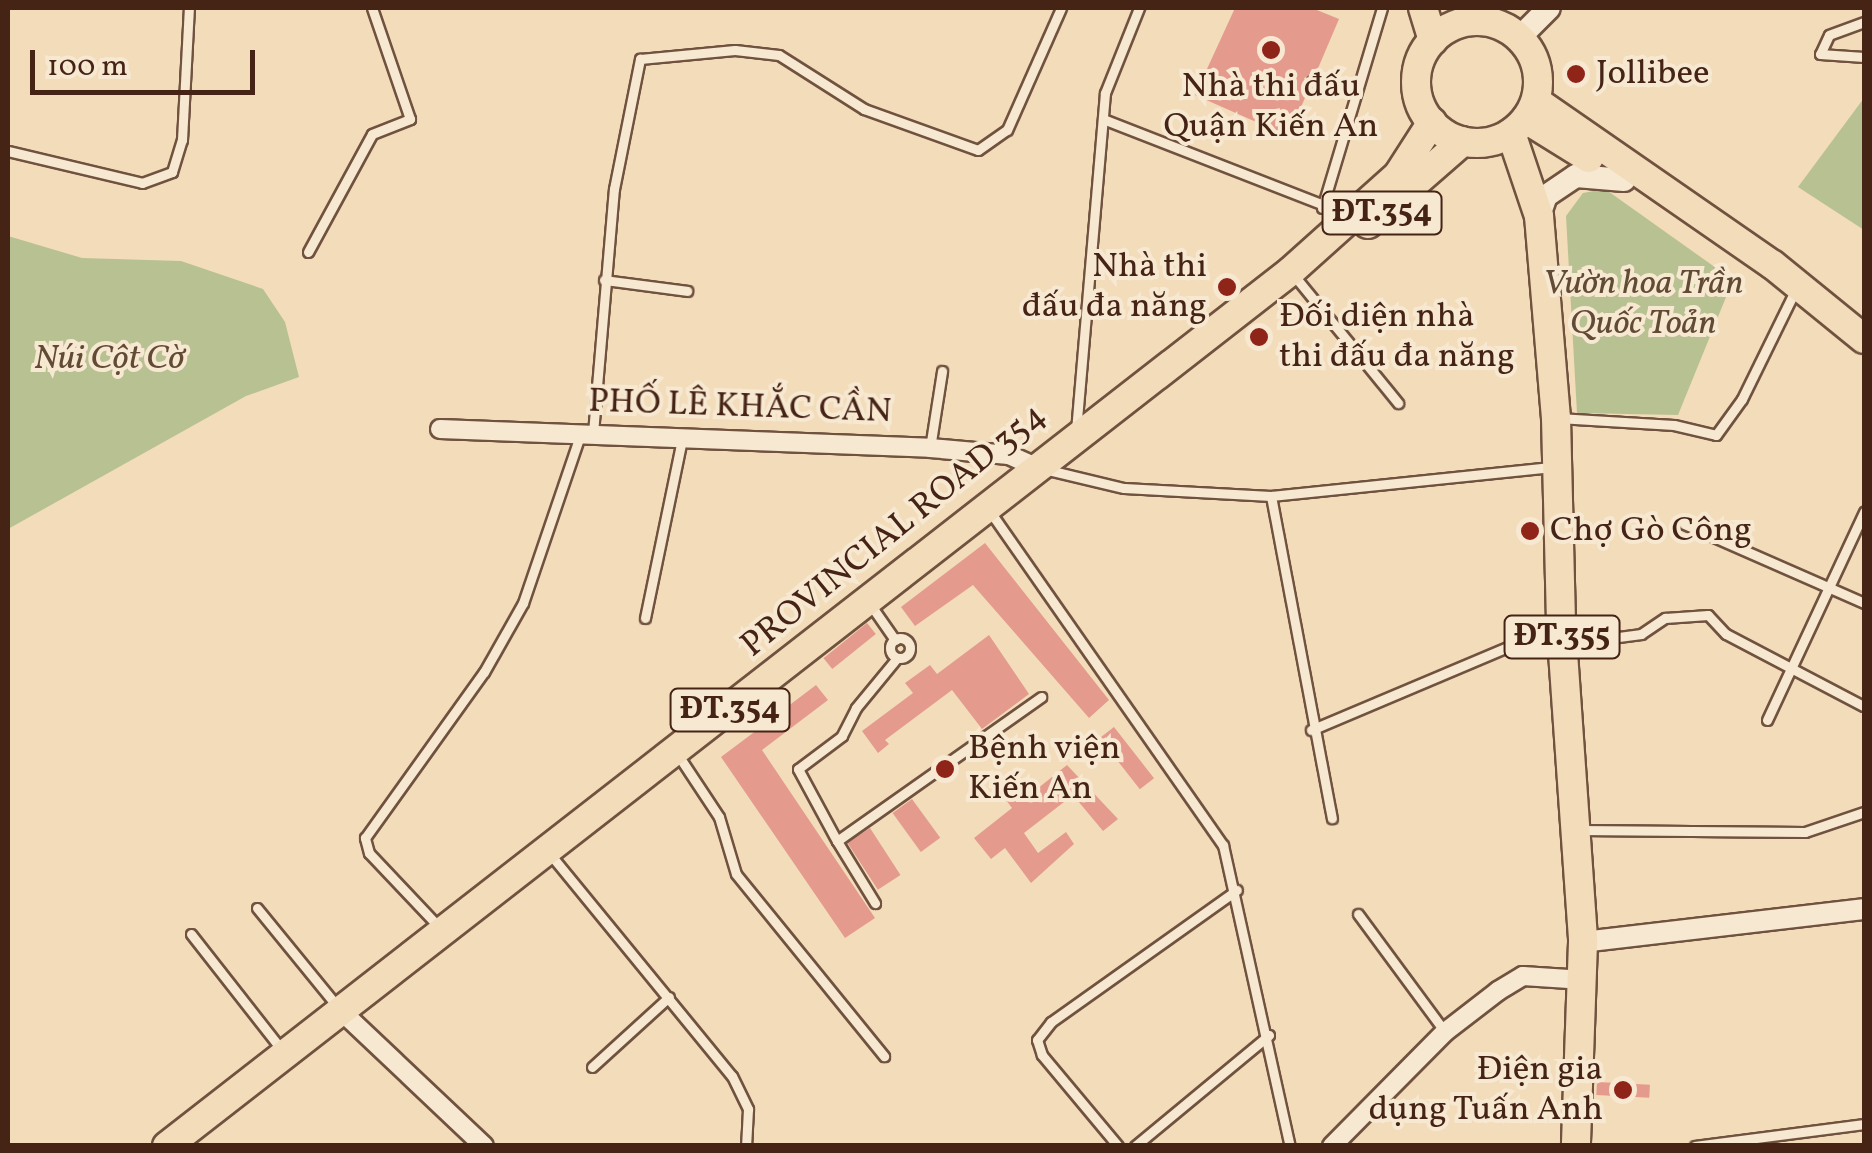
<!DOCTYPE html>
<html>
<head>
<meta charset="utf-8">
<style>
	body { margin:0 }
	#map { position:relative; width:1872px; height:1153px; overflow:hidden; background:#f2dcba; font-family:Vollkorn,serif }
	div>[style] { position:absolute }
	.green>* { inset:0; background:#b8c191 }
	.building>* { inset:0; background:#e49b8d; transform-origin:0 0 }
	.roads { filter:drop-shadow(2px 0 #70523f) drop-shadow(-2px 0 #70523f) drop-shadow(0 2px #70523f) drop-shadow(0 -2px #70523f) }
	.service>* { height:9px; margin:-4.5px; padding:0 4.5px; transform-origin:4.5px; border-radius:4.5px; background:#f7e8d2 }
	.service>.ring { margin:-4.5px; padding:0; box-sizing:content-box; background:none; border:9px solid #f7e8d2; border-radius:50% }
	.minor>* { height:18px; margin:-9px; padding:0 9px; transform-origin:9px; border-radius:9px; background:#f7e8d2 }
	.tertiary>* { height:20px; margin:-10px; padding:0 10px; transform-origin:10px; border-radius:10px; background:#f7e8d2 }
	.secondary>* { height:22px; margin:-11px; padding:0 11px; transform-origin:11px; border-radius:11px; background:#f7e8d2 }
	.primary>* { height:28px; margin:-14px; padding:0 14px; transform-origin:14px; border-radius:14px; background:#f2dcba }
	.primary>.ring { margin:-14px; padding:0; box-sizing:content-box; background:none; border:28px solid #f2dcba; border-radius:50% }
	.dots>* { width:28px; height:28px; translate:-50% -50%; box-sizing:border-box; border:5px solid #f7e8d2; border-radius:50% }
	span { translate:-50% -50%; white-space:nowrap; text-align:center; line-height:1.15; -webkit-text-stroke:8px #f7e8d2; paint-order:stroke }
	.shield-label span { padding:2px 8px; background:#f7e8d2; border:2px solid; border-radius:8px; -webkit-text-stroke-width:0 }
	.shield-label { font-size:32px; color:#452416; font-weight:700 }
	.poi-label { font-size:35px; color:#452416 }
	.left { translate:0 -50%; text-align:left }
	.right { translate:-100% -50%; text-align:right }
	.park-label { font-size:35px; color:#624b35; font-style:italic }
	.street-label { font-size:35px; color:#452416 }
	.frame { position:absolute; inset:0; border:10px solid #452416; pointer-events:none }
	.scale { position:absolute; left:30px; top:50px; width:225px; height:45px; box-sizing:border-box; border:5px solid #452416; border-top:0; padding-left:12px; font-size:30px; line-height:35px; white-space:nowrap; color:#452416; -webkit-text-stroke:8px #f7e8d2; paint-order:stroke }
</style>
</head>
<body>
<div id="map">
	<div class="green">
		<div style="clip-path:polygon(1864px 98px,1864px 230px,1798px 187px)"></div>
		<div style="clip-path:polygon(1605px 189px,1733px 280px,1678px 415px,1577px 413px,1566px 216px,1583px 193px)"></div>
		<div style="clip-path:polygon(8px 236px,82px 258px,181px 261px,263px 289px,285px 322px,299px 377px,246px 396px,8px 529px)"></div>
	</div>
	<div class="building">
		<div style="clip-path:polygon(1235px 8px,1312px 8px,1339px 19px,1316px 73px,1304px 78px,1309px 89px,1288px 136px,1195px 95px)"></div>
		<div style="clip-path:polygon(985px 543px,1109px 700px,1089px 718px,973px 585px,915px 626px,901px 607px)"></div>
		<div style="left:867px;top:623px;width:14px;height:56px;rotate:51deg"></div>
		<div style="clip-path:polygon(989px 635px,1029px 694px,982px 729px,952px 690px,885px 740px,889px 744px,878px 753px,862px 731px,913px 693px,905px 683px,930px 665px,937px 674px)"></div>
		<div style="clip-path:polygon(816px 685px,828px 700px,762px 750px,875px 918px,845px 938px,721px 757px,757px 730px,750px 721px,776px 701px,783px 710px)"></div>
		<div style="left:1114px;top:727px;width:65px;height:18px;rotate:52deg"></div>
		<div style="clip-path:polygon(1067px 765px,1118px 819px,1103px 831px,1073px 795px,1024px 833px,1038px 853px,1066px 832px,1074px 844px,1031px 883px,1005px 848px,991px 859px,974px 838px,1012px 808px,1006px 800px,1026px 785px,1032px 793px)"></div>
		<div style="left:912px;top:799px;width:48px;height:24px;rotate:54deg"></div>
		<div style="left:870px;top:828px;width:56px;height:27px;rotate:57deg"></div>
		<div style="left:1597px;top:1082px;width:53px;height:13px;rotate:3deg"></div>
	</div>
	<div class="roads">
		<div class="service">
			<div style="left:1864px;top:22px;width:37px;rotate:160deg"></div>
			<div style="left:1829px;top:35px;width:21px;rotate:115deg"></div>
			<div style="left:1820px;top:54px;width:44px;rotate:3.9deg"></div>
			<div style="left:1312px;top:81px;width:46px;rotate:11.3deg"></div>
			<div style="left:1103px;top:119px;width:262px;rotate:21.3deg"></div>
			<div style="left:8px;top:151px;width:138px;rotate:13.4deg"></div>
			<div style="left:142px;top:183px;width:32px;rotate:-20deg"></div>
			<div style="left:172px;top:172px;width:34px;rotate:-73deg"></div>
			<div style="left:182px;top:140px;width:132px;rotate:-87deg"></div>
			<div style="left:1322px;top:208px;width:209px;rotate:-73.3deg"></div>
			<div style="left:308px;top:252px;width:134px;rotate:-61.5deg"></div>
			<div style="left:372px;top:134px;width:41px;rotate:-21.5deg"></div>
			<div style="left:410px;top:119px;width:117px;rotate:-108.9deg"></div>
			<div style="left:1292px;top:273px;width:168px;rotate:50.8deg"></div>
			<div style="left:604px;top:280px;width:84px;rotate:7.5deg"></div>
			<div style="left:1558px;top:418px;width:116px;rotate:3.5deg"></div>
			<div style="left:1674px;top:425px;width:43px;rotate:13.4deg"></div>
			<div style="left:1716px;top:435px;width:44px;rotate:-54.2deg"></div>
			<div style="left:1742px;top:399px;width:123px;rotate:-63.9deg"></div>
			<div style="left:1076px;top:431px;width:339px;rotate:-85.1deg"></div>
			<div style="left:1105px;top:93px;width:92px;rotate:-68.2deg"></div>
			<div style="left:593px;top:433px;width:245px;rotate:-85.1deg"></div>
			<div style="left:614px;top:189px;width:133px;rotate:-78.7deg"></div>
			<div style="left:640px;top:59px;width:95px;rotate:-5.4deg"></div>
			<div style="left:735px;top:50px;width:44px;rotate:6.5deg"></div>
			<div style="left:779px;top:55px;width:101px;rotate:32.4deg"></div>
			<div style="left:864px;top:109px;width:121px;rotate:19.8deg"></div>
			<div style="left:978px;top:150px;width:35px;rotate:-35deg"></div>
			<div style="left:1007px;top:130px;width:133px;rotate:-66.1deg"></div>
			<div style="left:930px;top:448px;width:78px;rotate:-81.1deg"></div>
			<div style="left:1044px;top:469px;width:82px;rotate:13.4deg"></div>
			<div style="left:1124px;top:488px;width:147px;rotate:3.1deg"></div>
			<div style="left:1271px;top:496px;width:284px;rotate:-5.9deg"></div>
			<div style="left:1271px;top:496px;width:328px;rotate:79.3deg"></div>
			<div style="left:989px;top:510px;width:409px;rotate:55.1deg"></div>
			<div style="left:1223px;top:845px;width:308px;rotate:77.5deg"></div>
			<div style="left:1684px;top:524px;width:197px;rotate:23.7deg"></div>
			<div style="left:870px;top:604px;width:44px;rotate:55.2deg"></div>
			<div style="left:645px;top:618px;width:182px;rotate:-78.3deg"></div>
			<div class="ring" style="left:890px;top:638px;width:11px;height:11px"></div>
			<div style="left:1565px;top:644px;width:77px;rotate:-7.5deg"></div>
			<div style="left:1641px;top:634px;width:29px;rotate:-34deg"></div>
			<div style="left:1665px;top:618px;width:43px;rotate:-4deg"></div>
			<div style="left:1708px;top:615px;width:26px;rotate:47deg"></div>
			<div style="left:1726px;top:634px;width:155px;rotate:27.7deg"></div>
			<div style="left:897px;top:658px;width:65px;rotate:129.4deg"></div>
			<div style="left:856px;top:708px;width:31px;rotate:117deg"></div>
			<div style="left:842px;top:736px;width:55px;rotate:143.1deg"></div>
			<div style="left:798px;top:769px;width:82px;rotate:61.6deg"></div>
			<div style="left:837px;top:841px;width:250px;rotate:-35.2deg"></div>
			<div style="left:1767px;top:720px;width:230px;rotate:-65deg"></div>
			<div style="left:1311px;top:730px;width:267px;rotate:-22.9deg"></div>
			<div style="left:678px;top:755px;width:74px;rotate:56.5deg"></div>
			<div style="left:719px;top:817px;width:59px;rotate:73.4deg"></div>
			<div style="left:736px;top:874px;width:235px;rotate:50.9deg"></div>
			<div style="left:1578px;top:830px;width:227px;rotate:0.5deg"></div>
			<div style="left:1805px;top:832px;width:62px;rotate:-18.7deg"></div>
			<div style="left:837px;top:841px;width:73px;rotate:58.5deg"></div>
			<div style="left:550px;top:854px;width:287px;rotate:50.7deg"></div>
			<div style="left:732px;top:1076px;width:37px;rotate:64deg"></div>
			<div style="left:748px;top:1109px;width:37px;rotate:93deg"></div>
			<div style="left:257px;top:908px;width:127px;rotate:50.8deg"></div>
			<div style="left:1358px;top:914px;width:147px;rotate:53.6deg"></div>
			<div style="left:439px;top:927px;width:102px;rotate:-133.4deg"></div>
			<div style="left:369px;top:853px;width:16px;rotate:-105deg"></div>
			<div style="left:365px;top:838px;width:204px;rotate:-54.4deg"></div>
			<div style="left:484px;top:672px;width:79px;rotate:-60.5deg"></div>
			<div style="left:523px;top:603px;width:176px;rotate:-71.2deg"></div>
			<div style="left:191px;top:934px;width:147px;rotate:51.9deg"></div>
			<div style="left:592px;top:1067px;width:104px;rotate:-42.3deg"></div>
			<div style="left:1118px;top:1146px;width:119px;rotate:-129.9deg"></div>
			<div style="left:1042px;top:1055px;width:16px;rotate:-108deg"></div>
			<div style="left:1037px;top:1040px;width:23px;rotate:-52deg"></div>
			<div style="left:1051px;top:1022px;width:228px;rotate:-35.4deg"></div>
			<div style="left:1135px;top:1146px;width:174px;rotate:-39.6deg"></div>
			<div style="left:1695px;top:1146px;width:170px;rotate:-7.4deg"></div>
		</div>
		<div class="minor">
			<div style="left:440px;top:429px;width:490px;rotate:2.2deg"></div>
			<div style="left:930px;top:448px;width:79px;rotate:5.1deg"></div>
			<div style="left:1009px;top:455px;width:30px;rotate:24deg"></div>
			<div style="left:338px;top:1008px;width:201px;rotate:43.4deg"></div>
			<div style="left:1332px;top:1146px;width:161px;rotate:-45.3deg"></div>
			<div style="left:1445px;top:1032px;width:67px;rotate:-37.7deg"></div>
			<div style="left:1498px;top:991px;width:29px;rotate:-31deg"></div>
			<div style="left:1523px;top:976px;width:61px;rotate:3.8deg"></div>
		</div>
		<div class="tertiary">
			<div style="left:1583px;top:942px;width:283px;rotate:-6.7deg"></div>
		</div>
		<div class="secondary">
			<div style="left:1519px;top:38px;width:42px;rotate:-45deg"></div>
			<div style="left:1539px;top:216px;width:21px;rotate:-71deg"></div>
			<div style="left:1546px;top:196px;width:36px;rotate:-34deg"></div>
			<div style="left:1576px;top:176px;width:48px;rotate:4.8deg"></div>
		</div>
		<div class="primary">
			<div style="left:1423px;top:8px;width:34px;rotate:73deg"></div>
			<div class="ring" style="left:1416px;top:21px;width:94px;height:94px"></div>
			<div style="left:1536px;top:101px;width:288px;rotate:34.7deg"></div>
			<div style="left:1773px;top:265px;width:117px;rotate:39.1deg"></div>
			<div style="left:1526px;top:119px;width:74px;rotate:31.8deg"></div>
			<div style="left:1511px;top:133px;width:88px;rotate:71.4deg"></div>
			<div style="left:1539px;top:216px;width:203px;rotate:85.2deg"></div>
			<div style="left:1556px;top:418px;width:206px;rotate:88.6deg"></div>
			<div style="left:1561px;top:624px;width:319px;rotate:86deg"></div>
			<div style="left:1583px;top:942px;width:204px;rotate:92deg"></div>
			<div style="left:1368px;top:224px;width:126px;rotate:-41.1deg"></div>
			<div style="left:167px;top:1146px;width:1424px;rotate:-37.9deg"></div>
			<div style="left:1291px;top:271px;width:144px;rotate:-41.9deg"></div>
			<div style="left:1398px;top:175px;width:63px;rotate:-57.3deg"></div>
		</div>
	</div>
	<div class="dots">
		<div style="left:1271px;top:50px;background:#8f2418"></div>
		<div style="left:1576px;top:74px;background:#8f2418"></div>
		<div style="left:1227px;top:287px;background:#8f2418"></div>
		<div style="left:1259px;top:337px;background:#8f2418"></div>
		<div style="left:1530px;top:531px;background:#8f2418"></div>
		<div style="left:945px;top:769px;background:#8f2418"></div>
		<div style="left:1623px;top:1090px;background:#8f2418"></div>
	</div>
	<div class="shield-label">
		<span style="left:1382px;top:213px">ĐT.354</span>
		<span style="left:1562px;top:637px">ĐT.355</span>
		<span style="left:730px;top:710px">ĐT.354</span>
	</div>
	<div class="poi-label">
		<span class="left" style="left:1596px;top:74px">Jollibee</span>
		<span style="left:1271px;top:107px">Nhà thi đấu<br>Quận Kiến An</span>
		<span class="right" style="left:1207px;top:287px">Nhà thi<br>đấu đa năng</span>
		<span class="left" style="left:1279px;top:337px">Đối diện nhà<br>thi đấu đa năng</span>
		<span class="left" style="left:1550px;top:531px">Chợ Gò Công</span>
		<span class="left" style="left:968px;top:769px">Bệnh viện<br>Kiến An</span>
		<span class="right" style="left:1603px;top:1090px">Điện gia<br>dụng Tuấn Anh</span>
	</div>
	<div class="park-label">
		<span style="left:1643px;top:304px">Vườn hoa Trần<br>Quốc Toản</span>
		<span style="left:109px;top:359px">Núi Cột Cờ</span>
	</div>
	<div class="street-label">
		<span style="left:740px;top:407px;rotate:2deg">PHỐ LÊ KHẮC CẦN</span>
		<span style="left:894px;top:531px;rotate:-39deg">PROVINCIAL ROAD 354</span>
	</div>
	<div class="frame"></div>
	<div class="scale">100 m</div>
</div>
</body>
</html>
